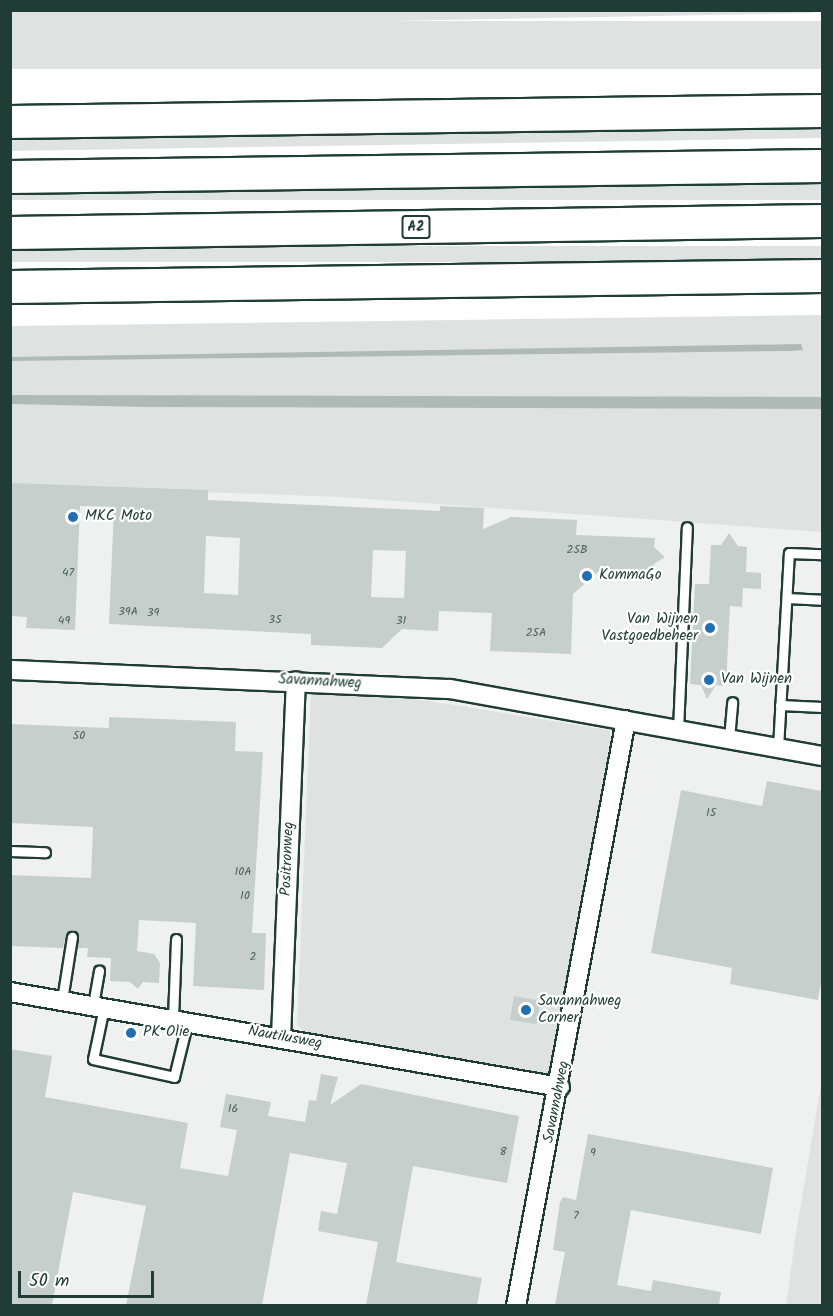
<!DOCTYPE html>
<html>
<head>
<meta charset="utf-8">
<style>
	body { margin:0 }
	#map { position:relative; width:833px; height:1316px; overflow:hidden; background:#fff; font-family:Kalam,sans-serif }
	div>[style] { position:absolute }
	.built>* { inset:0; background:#eef1f0; transform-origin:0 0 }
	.green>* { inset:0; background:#dee3e2; transform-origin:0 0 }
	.water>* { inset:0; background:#afbab7 }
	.building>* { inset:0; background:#c7cfcc; transform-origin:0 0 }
	.roads { filter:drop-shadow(2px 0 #1f3d34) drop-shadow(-2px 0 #1f3d34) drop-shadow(0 2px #1f3d34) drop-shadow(0 -2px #1f3d34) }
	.service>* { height:9px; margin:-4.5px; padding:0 4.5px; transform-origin:4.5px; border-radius:4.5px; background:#fff }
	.minor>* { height:18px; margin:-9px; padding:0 9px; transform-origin:9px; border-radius:9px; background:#fff }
	.motorway>* { height:32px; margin:-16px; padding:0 16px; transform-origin:16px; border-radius:16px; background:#fff }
	.dots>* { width:16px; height:16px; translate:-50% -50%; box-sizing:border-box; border:3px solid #fff; border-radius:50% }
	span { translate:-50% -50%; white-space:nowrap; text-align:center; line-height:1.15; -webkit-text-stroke:4.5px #fff; paint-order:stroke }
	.number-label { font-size:12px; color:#49625a }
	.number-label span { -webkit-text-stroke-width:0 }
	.shield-label span { padding:2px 4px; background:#fff; border:2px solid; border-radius:4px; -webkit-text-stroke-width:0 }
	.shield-label { font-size:14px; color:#1f3d34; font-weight:700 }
	.poi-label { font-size:15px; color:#1f3d34 }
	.left { translate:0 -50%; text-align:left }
	.right { translate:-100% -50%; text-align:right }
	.street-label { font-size:15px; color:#1f3d34 }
	.frame { position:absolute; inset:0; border:12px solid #1f3d34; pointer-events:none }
	.scale { position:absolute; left:18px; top:1271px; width:136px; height:27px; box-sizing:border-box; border:3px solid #1f3d34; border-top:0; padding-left:8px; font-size:18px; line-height:21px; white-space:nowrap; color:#1f3d34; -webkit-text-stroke:4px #fff; paint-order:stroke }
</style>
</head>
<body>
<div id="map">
	<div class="built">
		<div style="left:822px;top:414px;width:891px;height:812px;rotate:90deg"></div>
	</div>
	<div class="green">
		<div style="clip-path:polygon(822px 10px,812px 13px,10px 28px,11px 10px)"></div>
		<div style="left:822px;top:21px;width:48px;height:811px;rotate:90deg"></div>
		<div style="clip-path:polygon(822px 123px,822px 138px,11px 151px,10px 133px)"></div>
		<div style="left:822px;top:183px;width:17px;height:812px;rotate:90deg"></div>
		<div style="left:822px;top:246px;width:16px;height:812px;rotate:90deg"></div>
		<div style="clip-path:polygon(822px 315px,822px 532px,341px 497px,11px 485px,11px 326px)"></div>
		<div style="clip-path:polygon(311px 693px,424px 700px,608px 730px,611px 734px,614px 744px,554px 1077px,305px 1032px,297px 1025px)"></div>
		<div style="clip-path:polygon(822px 1079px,822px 1305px,786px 1305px,796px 1233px)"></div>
	</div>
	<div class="water">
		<div style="clip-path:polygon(801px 344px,803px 350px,791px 351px,10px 361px,11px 357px)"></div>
		<div style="clip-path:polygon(11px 395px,822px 397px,822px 409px,146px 407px,11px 404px)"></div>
	</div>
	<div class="building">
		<div style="clip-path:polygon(evenodd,10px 483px,208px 490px,208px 500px,440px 511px,440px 506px,484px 508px,483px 529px,511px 517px,577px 520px,576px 535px,655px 538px,654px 547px,665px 557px,654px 564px,653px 574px,598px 572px,573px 594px,571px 654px,490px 651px,492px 613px,439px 611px,438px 631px,402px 629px,382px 648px,311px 645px,311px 634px,109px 624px,114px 507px,80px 506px,75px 630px,26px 628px,27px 617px,10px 616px,10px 483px,206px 536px,240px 538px,238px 595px,204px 593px,206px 536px,10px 483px,373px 550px,406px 551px,404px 598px,371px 597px,373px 550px)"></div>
		<div style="clip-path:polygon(729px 533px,738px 546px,747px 547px,746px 572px,761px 573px,761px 589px,743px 588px,742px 607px,730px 606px,726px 686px,716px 685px,707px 699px,701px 685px,690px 684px,695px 584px,709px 584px,711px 545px,721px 545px)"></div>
		<div style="clip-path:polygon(109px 717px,236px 722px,235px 751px,263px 752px,252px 933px,266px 933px,264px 990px,193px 986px,196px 923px,139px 920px,137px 951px,154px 954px,160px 963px,159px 983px,143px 982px,138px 989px,130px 982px,110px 981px,111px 958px,87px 957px,88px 948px,77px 948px,78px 935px,74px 930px,66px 933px,63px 948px,10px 946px,10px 875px,91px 878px,93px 827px,10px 823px,10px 724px,109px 728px)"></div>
		<div style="clip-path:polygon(767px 781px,822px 791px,822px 977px,818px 1000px,730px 984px,732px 968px,651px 953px,681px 790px,762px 806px)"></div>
		<div style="left:514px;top:996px;width:27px;height:24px;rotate:10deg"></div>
		<div style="clip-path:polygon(10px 1049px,52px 1056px,45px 1097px,188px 1123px,180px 1168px,228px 1176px,237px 1130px,220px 1127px,226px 1094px,271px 1102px,268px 1116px,305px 1122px,309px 1100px,316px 1101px,321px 1074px,338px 1077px,330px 1105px,361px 1084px,519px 1116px,507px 1183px,413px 1166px,396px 1262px,482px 1278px,477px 1305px,366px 1305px,378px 1242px,318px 1231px,321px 1211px,337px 1214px,347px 1163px,290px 1153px,262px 1305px,126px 1305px,146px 1206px,73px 1192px,52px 1305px,10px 1305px)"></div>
		<div style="clip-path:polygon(588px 1134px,773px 1168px,761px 1234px,631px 1210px,617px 1285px,651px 1291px,653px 1280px,721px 1292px,719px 1305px,555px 1305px,565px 1252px,553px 1250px,560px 1202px,563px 1197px,576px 1200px)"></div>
	</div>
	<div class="roads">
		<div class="service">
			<div style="left:787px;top:598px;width:35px;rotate:3deg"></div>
			<div style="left:780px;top:705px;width:42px;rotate:2.7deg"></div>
			<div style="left:678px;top:730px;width:203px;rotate:-87.5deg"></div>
			<div style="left:729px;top:739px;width:37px;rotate:-85deg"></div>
			<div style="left:778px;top:748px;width:195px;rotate:-86.8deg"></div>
			<div style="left:789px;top:553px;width:33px;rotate:2deg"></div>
			<div style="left:10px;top:851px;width:35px;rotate:2deg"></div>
			<div style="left:62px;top:1000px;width:64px;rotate:-81deg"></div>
			<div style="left:93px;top:1005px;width:35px;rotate:-80deg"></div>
			<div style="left:104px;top:1007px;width:53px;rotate:101.9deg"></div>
			<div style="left:93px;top:1059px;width:83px;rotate:12.5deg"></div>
			<div style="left:174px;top:1077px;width:59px;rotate:-76.2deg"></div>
			<div style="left:173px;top:1018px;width:79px;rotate:-87.8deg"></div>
		</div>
		<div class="minor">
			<div style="left:10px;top:670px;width:440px;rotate:2.5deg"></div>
			<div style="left:450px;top:689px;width:378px;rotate:10.2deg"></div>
			<div style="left:10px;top:992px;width:558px;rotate:9.8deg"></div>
			<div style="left:281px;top:1037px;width:356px;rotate:-87.6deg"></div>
			<div style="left:516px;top:1306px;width:596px;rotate:-79.37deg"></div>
		</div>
		<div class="motorway">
			<div style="left:10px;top:122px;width:812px;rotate:-0.78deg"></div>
			<div style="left:10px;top:177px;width:812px;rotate:-0.78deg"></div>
			<div style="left:10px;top:233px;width:812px;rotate:-0.85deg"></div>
			<div style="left:10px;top:287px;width:812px;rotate:-0.78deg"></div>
		</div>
	</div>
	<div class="dots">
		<div style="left:73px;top:517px;background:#1f6fb2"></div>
		<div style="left:587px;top:576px;background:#1f6fb2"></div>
		<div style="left:710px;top:628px;background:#1f6fb2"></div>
		<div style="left:709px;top:680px;background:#1f6fb2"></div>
		<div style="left:526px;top:1010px;background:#1f6fb2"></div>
		<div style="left:131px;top:1033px;background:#1f6fb2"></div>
	</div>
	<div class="number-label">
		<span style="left:577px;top:550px">25B</span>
		<span style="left:68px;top:573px">47</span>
		<span style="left:128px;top:612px">39A</span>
		<span style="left:153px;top:613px">39</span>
		<span style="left:275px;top:620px">35</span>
		<span style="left:64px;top:621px">49</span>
		<span style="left:401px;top:621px">31</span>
		<span style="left:536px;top:633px">25A</span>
		<span style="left:79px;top:736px">50</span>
		<span style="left:711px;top:813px">15</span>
		<span style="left:243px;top:872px">10A</span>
		<span style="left:245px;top:896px">10</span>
		<span style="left:253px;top:957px">2</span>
		<span style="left:233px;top:1109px">16</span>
		<span style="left:503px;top:1152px">8</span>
		<span style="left:593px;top:1153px">9</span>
		<span style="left:576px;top:1216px">7</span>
	</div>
	<div class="shield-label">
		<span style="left:416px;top:227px">A2</span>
	</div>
	<div class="poi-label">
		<span class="left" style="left:85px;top:517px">MKC Moto</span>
		<span class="left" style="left:599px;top:576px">KommaGo</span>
		<span class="right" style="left:698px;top:628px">Van Wijnen<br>Vastgoedbeheer</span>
		<span class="left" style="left:721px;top:680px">Van Wijnen</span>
		<span class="left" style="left:538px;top:1010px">Savannahweg<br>Corner</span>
		<span class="left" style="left:143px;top:1033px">PK Olie</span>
	</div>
	<div class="street-label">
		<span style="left:320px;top:682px;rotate:3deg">Savannahweg</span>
		<span style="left:288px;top:859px;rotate:-88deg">Positronweg</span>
		<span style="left:285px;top:1038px;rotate:10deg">Nautilusweg</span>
		<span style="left:557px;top:1102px;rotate:-79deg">Savannahweg</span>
	</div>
	<div class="frame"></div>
	<div class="scale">50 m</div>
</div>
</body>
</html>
